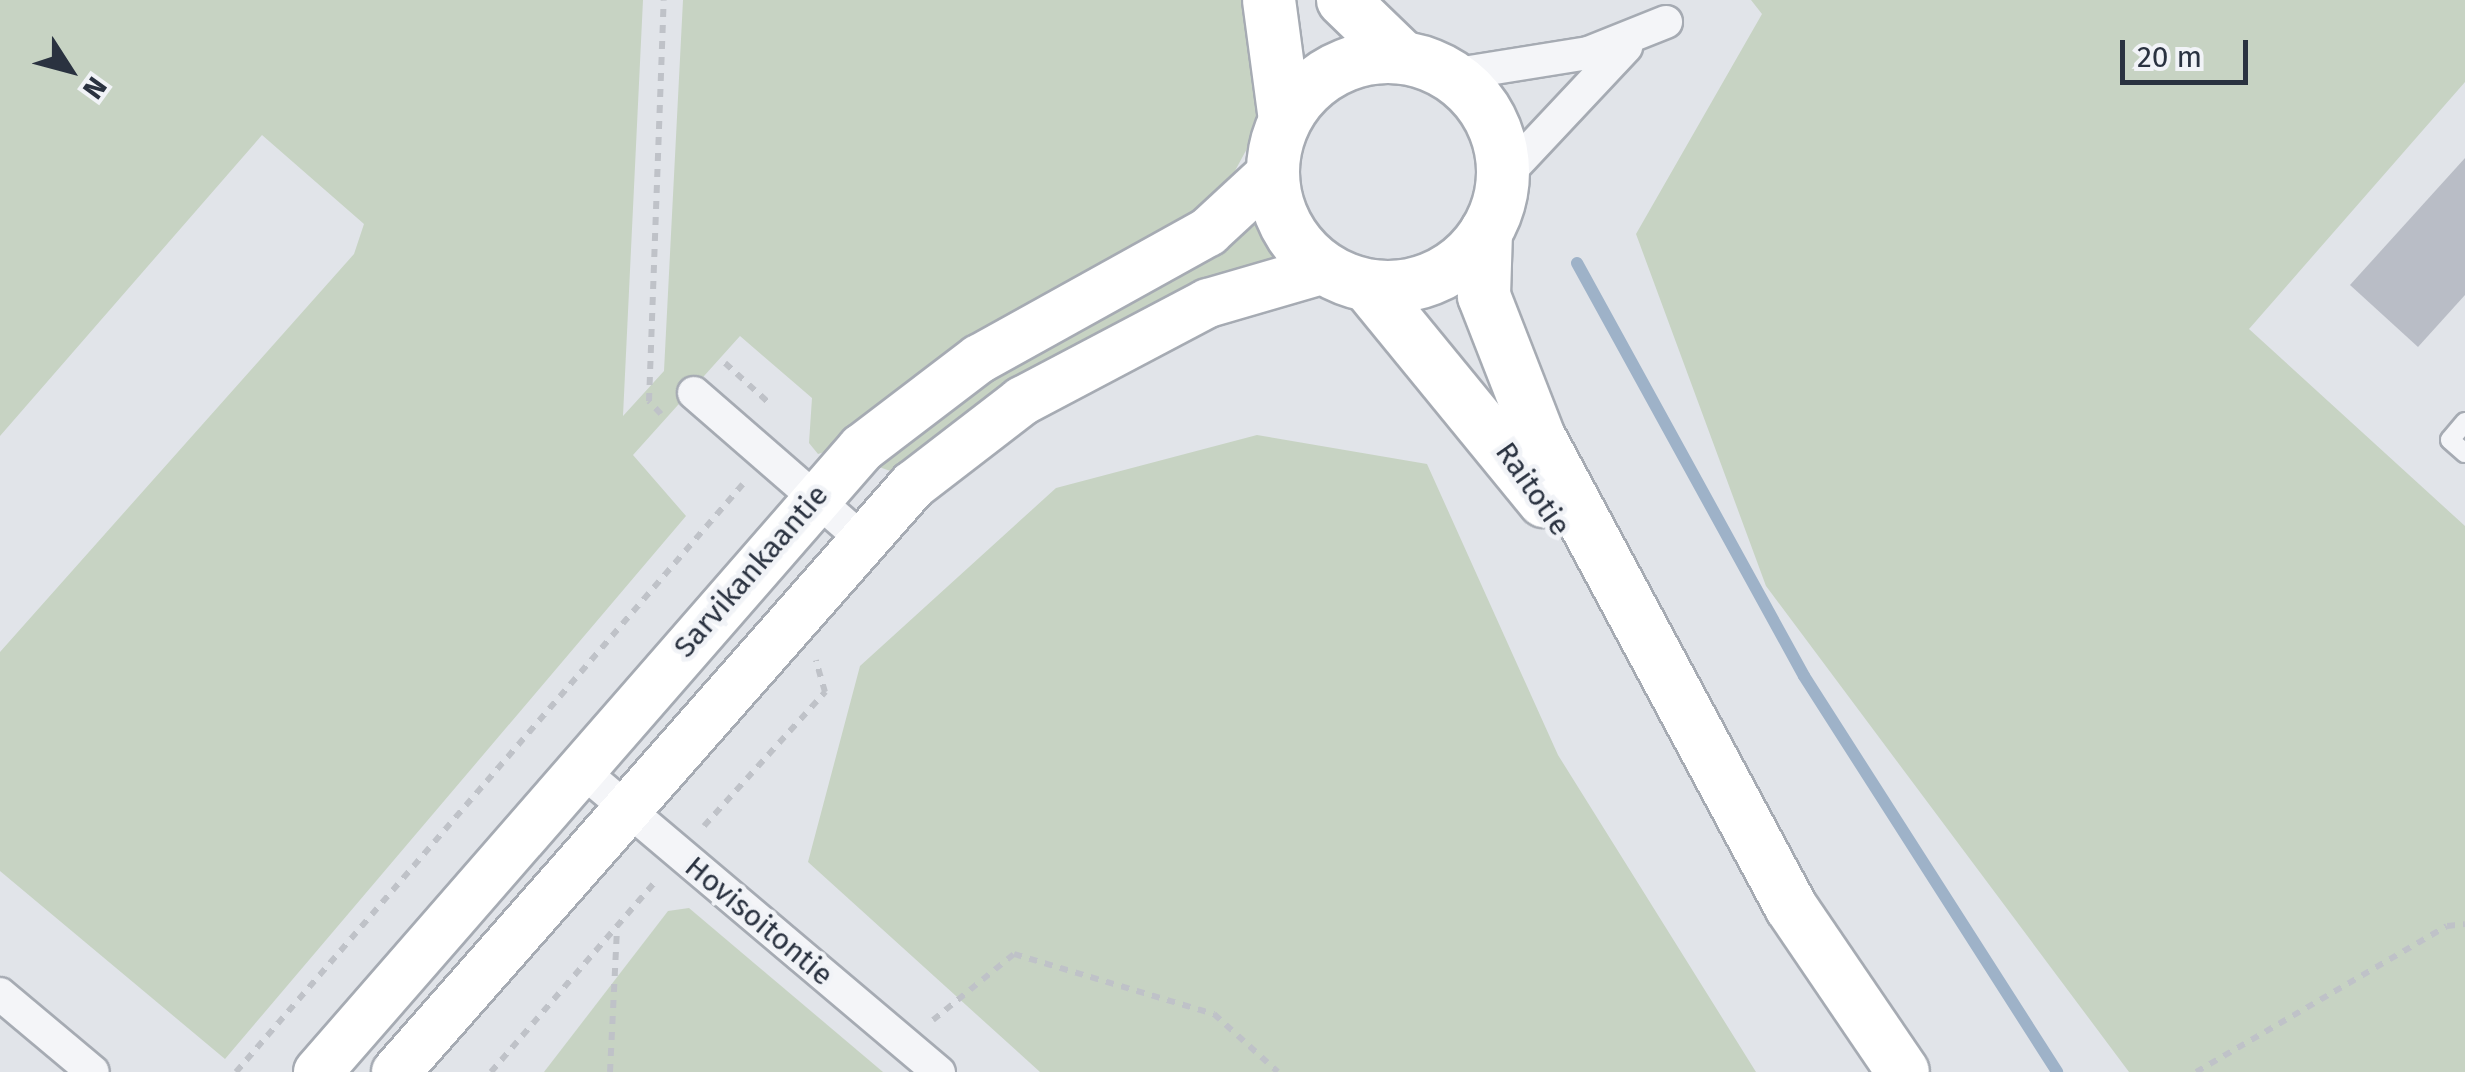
<!DOCTYPE html>
<html>
<head>
<meta charset="utf-8">
<style>
	body { margin:0 }
	#map { position:relative; width:2465px; height:1072px; overflow:hidden; background:#e1e4e9; font-family:"Fira Sans",sans-serif }
	div>[style] { position:absolute }
	.green>* { inset:0; background:#c7d3c3 }
	.stream>* { height:12px; margin:-6px; padding:0 6px; transform-origin:6px; border-radius:6px; background:#9eb2c8 }
	.building>* { inset:0; background:#b9bdc6 }
	.path>* { height:6px; margin-top:-3px; transform-origin:0; background:repeating-linear-gradient(90deg,#bfc2c8 0 8px,transparent 0 16px) }
	.roads { filter:drop-shadow(2px 0 #a6abb3) drop-shadow(-2px 0 #a6abb3) drop-shadow(0 2px #a6abb3) drop-shadow(0 -2px #a6abb3) }
	.lane>* { height:18px; margin:-9px; padding:0 9px; transform-origin:9px; border-radius:9px; background:#f4f5f8 }
	.street>* { height:32px; margin:-16px; padding:0 16px; transform-origin:16px; border-radius:16px; background:#f4f5f8 }
	.secondary>* { height:48px; margin:-24px; padding:0 24px; transform-origin:24px; border-radius:24px; background:#fff }
	.primary>* { height:52px; margin:-26px; padding:0 26px; transform-origin:26px; border-radius:26px; background:#fff }
	.primary>.ring { margin:-26px; padding:0; box-sizing:content-box; background:none; border:52px solid #fff; border-radius:50% }
	span { translate:-50% -50%; white-space:nowrap; text-align:center; line-height:1.15; -webkit-text-stroke:9px #f1f3f7; paint-order:stroke }
	.street-label { font-size:30px; color:#2a3240 }
	.north { position:absolute; left:20px; top:20px; width:100px; height:100px; -webkit-text-stroke:8px #f1f3f7; paint-order:stroke; rotate:126deg; font-size:28px; font-weight:700; line-height:40px; text-align:center; color:#2a3240 }
	.north::after { content:''; display:block; margin:auto; width:35px; height:45px; background:#2a3240; clip-path:polygon(50% 0,100% 100%,50% 72%,0 100%) }
	.scale { position:absolute; left:2120px; top:40px; width:128px; height:45px; box-sizing:border-box; border:5px solid #2a3240; border-top:0; padding-left:12px; font-size:30px; line-height:35px; white-space:nowrap; color:#2a3240; -webkit-text-stroke:8px #f1f3f7; paint-order:stroke }
</style>
</head>
<body>
<div id="map">
	<div class="green">
		<div style="clip-path:polygon(0 0,643px 0,623px 416px,664px 371px,683px 0,1253px 0,1264px 117px,1229px 182px,1193px 215px,841px 447px,818px 454px,809px 443px,812px 398px,740px 336px,633px 455px,686px 516px,225px 1059px,0 871px,0 652px,354px 254px,364px 224px,262px 135px,0 436px)"></div>
		<div style="clip-path:polygon(1751px 0,2465px 0,2465px 82px,2249px 329px,2465px 526px,2465px 1072px,2129px 1072px,1766px 586px,1636px 234px,1762px 14px)"></div>
		<div style="clip-path:polygon(1261px 213px,1285px 258px,899px 474px,879px 467px,929px 411px)"></div>
		<div style="clip-path:polygon(1257px 435px,1427px 464px,1558px 755px,1756px 1072px,1040px 1072px,808px 862px,860px 666px,1056px 488px)"></div>
		<div style="clip-path:polygon(689px 908px,883px 1072px,544px 1072px,668px 911px)"></div>
	</div>
	<div class="stream">
		<div style="left:1577px;top:263px;width:471px;rotate:61.2deg"></div>
		<div style="left:1804px;top:676px;width:470px;rotate:57.4deg"></div>
	</div>
	<div class="building">
		<div style="clip-path:polygon(2465px 158px,2465px 295px,2418px 347px,2350px 285px)"></div>
	</div>
	<div class="path">
		<div style="left:725px;top:363px;width:59px;rotate:42.3deg"></div>
		<div style="left:661px;top:414px;width:18px;rotate:-133deg"></div>
		<div style="left:649px;top:401px;width:401px;rotate:-87.9deg"></div>
		<div style="left:704px;top:826px;width:181px;rotate:-47.9deg"></div>
		<div style="left:825px;top:692px;width:33px;rotate:-106deg"></div>
		<div style="left:933px;top:1020px;width:104px;rotate:-39.2deg"></div>
		<div style="left:1014px;top:954px;width:209px;rotate:16.7deg"></div>
		<div style="left:1214px;top:1014px;width:86px;rotate:42.2deg"></div>
		<div style="left:236px;top:1072px;width:776px;rotate:-49.23deg"></div>
		<div style="left:491px;top:1072px;width:252px;rotate:-49.2deg"></div>
		<div style="left:610px;top:1072px;width:144px;rotate:-87.2deg"></div>
		<div style="left:2196px;top:1072px;width:290px;rotate:-30.2deg"></div>
		<div style="left:2447px;top:926px;width:18px;rotate:-6deg"></div>
	</div>
	<div class="roads">
		<div class="lane">
			<div style="left:2465px;top:422px;width:23px;rotate:130deg"></div>
			<div style="left:2450px;top:440px;width:20px;rotate:41deg"></div>
		</div>
		<div class="street">
			<div style="left:1451px;top:75px;width:139px;rotate:-9.1deg"></div>
			<div style="left:1588px;top:53px;width:84px;rotate:-21.7deg"></div>
			<div style="left:1503px;top:178px;width:180px;rotate:-46.8deg"></div>
			<div style="left:694px;top:393px;width:221px;rotate:41deg"></div>
			<div style="left:580px;top:769px;width:470px;rotate:40.2deg"></div>
			<div style="left:0;top:994px;width:121px;rotate:40deg"></div>
		</div>
		<div class="secondary">
			<div style="left:318px;top:1072px;width:828px;rotate:-48.92deg"></div>
			<div style="left:862px;top:448px;width:147px;rotate:-37.3deg"></div>
			<div style="left:979px;top:359px;width:262px;rotate:-29deg"></div>
			<div style="left:1208px;top:232px;width:87px;rotate:-42.7deg"></div>
			<div style="left:396px;top:1072px;width:782px;rotate:-48.63deg"></div>
			<div style="left:913px;top:485px;width:138px;rotate:-37.6deg"></div>
			<div style="left:1022px;top:401px;width:210px;rotate:-27.8deg"></div>
			<div style="left:1208px;top:303px;width:122px;rotate:-16.2deg"></div>
		</div>
		<div class="primary">
			<div style="left:1269px;top:0;width:121px;rotate:82.4deg"></div>
			<div style="left:1343px;top:0;width:82px;rotate:44deg"></div>
			<div class="ring" style="left:1273px;top:57px;width:178px;height:178px"></div>
			<div style="left:1486px;top:232px;width:64px;rotate:91.8deg"></div>
			<div style="left:1484px;top:296px;width:151px;rotate:68.7deg"></div>
			<div style="left:1539px;top:437px;width:533px;rotate:61.8deg"></div>
			<div style="left:1791px;top:907px;width:199px;rotate:55.8deg"></div>
			<div style="left:1368px;top:286px;width:278px;rotate:50.7deg"></div>
		</div>
	</div>
	<div class="street-label">
		<span style="left:1533px;top:489px;rotate:55deg">Raitotie</span>
		<span style="left:751px;top:571px;rotate:-49deg">Sarvikankaantie</span>
		<span style="left:759px;top:921px;rotate:40deg">Hovisoitontie</span>
	</div>
	<div class="north">N</div>
	<div class="scale">20 m</div>
</div>
</body>
</html>
